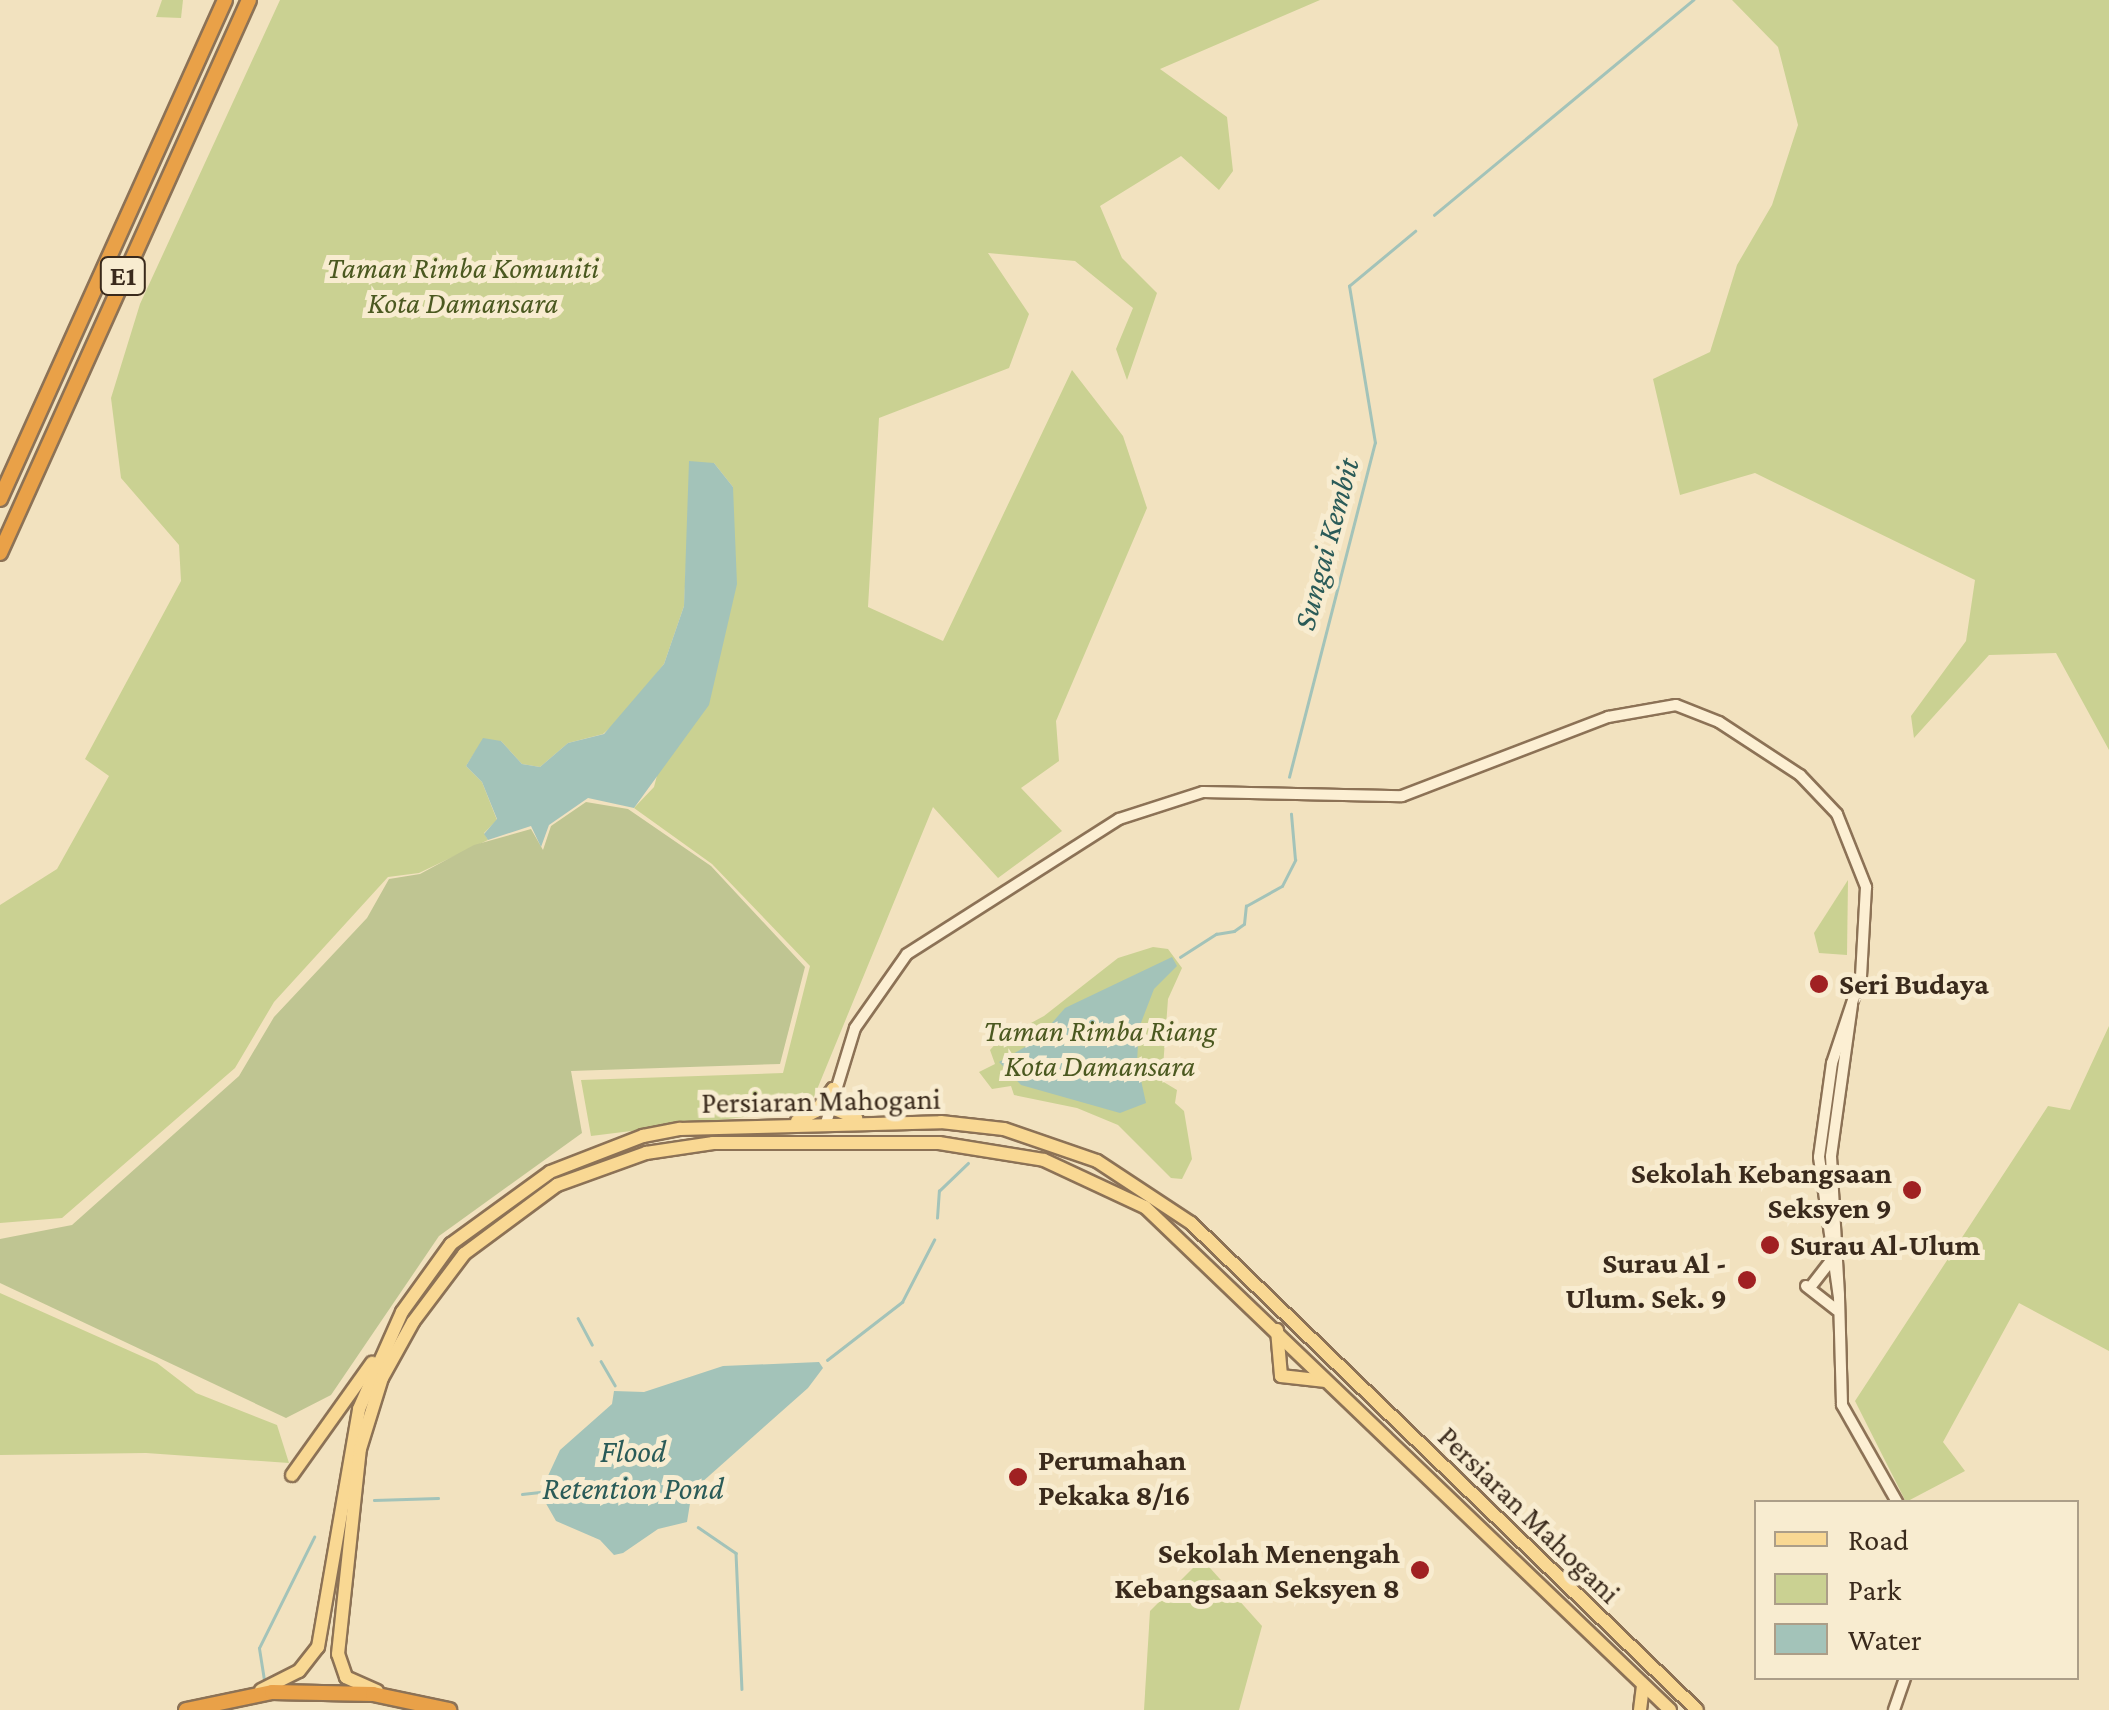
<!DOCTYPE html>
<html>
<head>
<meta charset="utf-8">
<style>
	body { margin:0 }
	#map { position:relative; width:2109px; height:1710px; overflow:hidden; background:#f2e2bf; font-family:"Crimson Pro",serif }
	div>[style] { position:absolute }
	.green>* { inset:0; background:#cad192 }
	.cemetery>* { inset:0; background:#bfc592 }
	.water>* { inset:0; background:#a3c3b9 }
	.stream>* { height:2.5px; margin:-1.25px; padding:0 1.25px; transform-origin:1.25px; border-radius:1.25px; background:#a3c3b9 }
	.roads { filter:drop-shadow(2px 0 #8c7256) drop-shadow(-2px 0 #8c7256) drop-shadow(0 2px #8c7256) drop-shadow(0 -2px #8c7256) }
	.minor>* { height:10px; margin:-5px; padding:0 5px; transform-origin:5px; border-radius:5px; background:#fcefd3 }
	.major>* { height:12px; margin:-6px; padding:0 6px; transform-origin:6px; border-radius:6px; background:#f9d893 }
	.highway>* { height:14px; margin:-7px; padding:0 7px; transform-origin:7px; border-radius:7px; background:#e9a148 }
	.dots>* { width:28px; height:28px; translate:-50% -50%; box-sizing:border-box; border:5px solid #f8ecd0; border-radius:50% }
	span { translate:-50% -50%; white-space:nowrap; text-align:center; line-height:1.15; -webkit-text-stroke:10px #f8ecd0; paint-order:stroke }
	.shield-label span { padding:2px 8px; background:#f8ecd0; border:2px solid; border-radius:8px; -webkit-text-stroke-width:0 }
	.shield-label { font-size:28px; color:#3a2a1c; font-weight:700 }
	.park-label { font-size:30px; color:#4b5920; font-style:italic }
	.poi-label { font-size:30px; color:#3a2a1c; font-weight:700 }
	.left { translate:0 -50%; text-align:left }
	.right { translate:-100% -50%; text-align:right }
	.street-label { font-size:30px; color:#3a2a1c }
	.water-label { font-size:32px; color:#2a5b58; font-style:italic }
	.legend { position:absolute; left:1754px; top:1500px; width:325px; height:180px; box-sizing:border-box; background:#f8ecd0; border:2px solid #ac9e88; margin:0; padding:12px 18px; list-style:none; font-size:30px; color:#3a2a1c }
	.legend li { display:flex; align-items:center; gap:20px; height:50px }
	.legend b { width:50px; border:2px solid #ac9e88 }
</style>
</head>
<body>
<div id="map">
	<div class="green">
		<div style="clip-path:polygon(162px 0,183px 0,181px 18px,156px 17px)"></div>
		<div style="clip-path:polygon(280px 0,1320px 0,1160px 69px,1227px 117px,1233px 171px,1219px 190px,1181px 156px,1100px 206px,1122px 258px,1157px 293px,1127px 380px,1116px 349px,1133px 308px,1075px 261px,988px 253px,1029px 314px,1009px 368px,879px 418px,868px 607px,943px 641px,1072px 370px,1123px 436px,1147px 508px,1056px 721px,1059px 761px,1021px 788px,1062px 831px,998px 878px,933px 807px,809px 1109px,591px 1136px,581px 1080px,783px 1073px,810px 966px,712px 864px,634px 808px,654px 787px,733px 487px,714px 463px,686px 566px,684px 606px,664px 664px,621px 718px,603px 734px,568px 743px,540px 767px,522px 764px,501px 741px,475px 752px,466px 766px,482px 782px,497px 820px,484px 833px,488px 840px,419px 873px,388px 877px,274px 1002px,235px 1068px,62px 1218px,0 1223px,0 905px,57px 869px,109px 776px,85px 759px,181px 581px,179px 545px,121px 478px,111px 398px,140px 304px)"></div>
		<div style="clip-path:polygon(1732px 0,2109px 0,2109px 750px,2056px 653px,1989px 655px,1914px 738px,1911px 716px,1966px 641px,1975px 580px,1755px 473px,1680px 495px,1653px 379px,1710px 352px,1737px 265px,1772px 205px,1798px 125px,1778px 47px)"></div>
		<div style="clip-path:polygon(1848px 880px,1847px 955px,1819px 953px,1814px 933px)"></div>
		<div style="clip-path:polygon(1153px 947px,1168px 949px,1182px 968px,1168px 999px,1162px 1081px,1177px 1090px,1175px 1103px,1184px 1111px,1192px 1159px,1182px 1179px,1171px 1178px,1118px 1125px,1077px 1108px,1014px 1095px,1011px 1086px,992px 1089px,979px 1072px,995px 1064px,990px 1050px,999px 1040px,1044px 1016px,1118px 958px)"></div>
		<div style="clip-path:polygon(2109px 1026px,2109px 1351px,2019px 1303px,1943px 1442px,1965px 1471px,1906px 1502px,1855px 1401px,2048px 1106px,2070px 1110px)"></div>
		<div style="clip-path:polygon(0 1293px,157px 1363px,196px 1393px,277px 1425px,289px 1463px,146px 1453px,0 1455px)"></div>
		<div style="clip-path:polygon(1202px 1559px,1262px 1626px,1239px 1710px,1144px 1710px,1150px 1611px)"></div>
	</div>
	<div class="cemetery">
		<div style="clip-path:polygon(586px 802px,628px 809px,711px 866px,805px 967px,780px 1064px,571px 1071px,582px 1133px,439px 1236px,331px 1395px,286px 1418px,0 1283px,0 1239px,72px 1225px,239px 1076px,274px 1017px,367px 918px,389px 879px,420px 874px,474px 845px,531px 829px,543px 850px,551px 826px)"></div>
	</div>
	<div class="water">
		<div style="clip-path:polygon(689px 461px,714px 463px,733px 487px,737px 584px,709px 705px,634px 808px,588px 798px,549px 825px,541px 847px,531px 826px,488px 840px,484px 834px,497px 819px,482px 782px,466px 766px,483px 738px,501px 741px,522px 764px,540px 767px,568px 743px,604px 734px,664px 664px,684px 606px)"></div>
		<div style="clip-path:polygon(1172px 957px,1177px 966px,1154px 989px,1139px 1028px,1137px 1062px,1146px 1103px,1120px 1113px,1021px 1085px,999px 1062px,1037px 1040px,1065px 1008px)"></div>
		<div style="clip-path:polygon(819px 1362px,823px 1368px,808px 1388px,692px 1491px,687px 1522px,658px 1529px,623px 1553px,614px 1555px,600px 1540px,556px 1521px,540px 1493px,560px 1450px,612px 1404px,614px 1391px,644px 1392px,723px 1366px)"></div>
	</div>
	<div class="stream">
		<div style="left:1434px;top:215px;width:337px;rotate:-39.7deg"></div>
		<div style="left:1289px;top:777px;width:345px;rotate:-75.6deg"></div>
		<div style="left:1375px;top:443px;width:159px;rotate:-99.4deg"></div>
		<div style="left:1349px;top:286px;width:86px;rotate:-39.8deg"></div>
		<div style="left:1180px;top:957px;width:43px;rotate:-32.6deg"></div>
		<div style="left:1216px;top:934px;width:18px;rotate:-9deg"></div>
		<div style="left:1234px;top:931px;width:12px;rotate:-35deg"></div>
		<div style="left:1244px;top:924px;width:18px;rotate:-84deg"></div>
		<div style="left:1246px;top:906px;width:41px;rotate:-29.1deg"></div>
		<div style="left:1282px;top:886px;width:29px;rotate:-63deg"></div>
		<div style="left:1295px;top:860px;width:46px;rotate:-95deg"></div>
		<div style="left:937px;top:1218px;width:27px;rotate:-86deg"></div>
		<div style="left:939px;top:1191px;width:40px;rotate:-44deg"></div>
		<div style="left:578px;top:1318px;width:30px;rotate:62deg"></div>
		<div style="left:827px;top:1360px;width:95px;rotate:-37.7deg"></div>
		<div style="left:902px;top:1302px;width:70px;rotate:-62.7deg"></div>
		<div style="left:601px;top:1361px;width:28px;rotate:60deg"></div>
		<div style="left:522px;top:1494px;width:20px;rotate:-6deg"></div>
		<div style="left:374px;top:1500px;width:64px;rotate:-1.8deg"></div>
		<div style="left:698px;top:1527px;width:46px;rotate:34.4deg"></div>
		<div style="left:736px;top:1553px;width:136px;rotate:87.5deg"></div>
		<div style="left:264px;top:1680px;width:32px;rotate:-99deg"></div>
		<div style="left:259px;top:1648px;width:124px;rotate:-63.6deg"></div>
	</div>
	<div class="roads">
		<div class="minor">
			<div style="left:826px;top:1123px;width:99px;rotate:-73deg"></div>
			<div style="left:855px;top:1028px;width:90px;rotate:-54.9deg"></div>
			<div style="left:907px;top:954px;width:251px;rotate:-32.5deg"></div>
			<div style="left:1119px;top:819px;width:88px;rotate:-17.8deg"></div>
			<div style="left:1203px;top:792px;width:199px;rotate:1.2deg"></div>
			<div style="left:1402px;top:796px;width:221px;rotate:-21deg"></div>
			<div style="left:1608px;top:717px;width:69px;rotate:-10deg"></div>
			<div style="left:1676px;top:705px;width:46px;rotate:21.6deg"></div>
			<div style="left:1719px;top:722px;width:97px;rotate:33.2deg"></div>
			<div style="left:1800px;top:775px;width:54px;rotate:46.5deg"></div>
			<div style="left:1837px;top:814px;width:79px;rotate:68.3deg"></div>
			<div style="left:1866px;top:887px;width:89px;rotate:93.2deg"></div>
			<div style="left:1861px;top:976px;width:92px;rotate:108.4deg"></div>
			<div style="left:1832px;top:1063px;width:95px;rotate:97.9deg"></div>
			<div style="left:1819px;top:1157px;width:141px;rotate:81.9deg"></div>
			<div style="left:1839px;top:1297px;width:108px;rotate:88.4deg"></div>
			<div style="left:1842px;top:1405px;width:112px;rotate:60.4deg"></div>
			<div style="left:1812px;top:1285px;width:28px;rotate:-52deg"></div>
			<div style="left:1806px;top:1286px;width:39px;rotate:38deg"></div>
			<div style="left:1839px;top:1295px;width:139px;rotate:-93.3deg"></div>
			<div style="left:1831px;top:1156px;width:153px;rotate:-82.1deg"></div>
			<div style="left:1894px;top:1710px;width:34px;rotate:-71deg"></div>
		</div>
		<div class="major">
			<div style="left:833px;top:1089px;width:21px;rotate:79deg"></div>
			<div style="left:837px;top:1110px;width:21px;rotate:23deg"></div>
			<div style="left:797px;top:1121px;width:21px;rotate:-28deg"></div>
			<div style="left:816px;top:1111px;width:28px;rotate:-52deg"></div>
			<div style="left:1277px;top:1330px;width:46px;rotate:85deg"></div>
			<div style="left:1281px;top:1376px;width:45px;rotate:6.3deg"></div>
			<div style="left:292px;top:1475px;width:138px;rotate:-54.5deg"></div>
			<div style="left:261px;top:1690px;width:42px;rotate:-26.6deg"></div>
			<div style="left:299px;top:1671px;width:31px;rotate:-52deg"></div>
			<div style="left:318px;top:1647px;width:242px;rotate:-80.2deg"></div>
			<div style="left:359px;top:1409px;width:106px;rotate:-66.1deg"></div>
			<div style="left:402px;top:1312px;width:84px;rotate:-54.2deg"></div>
			<div style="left:451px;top:1244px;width:122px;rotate:-36deg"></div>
			<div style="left:550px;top:1172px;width:100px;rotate:-21.2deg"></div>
			<div style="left:643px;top:1136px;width:38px;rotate:-11deg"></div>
			<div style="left:680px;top:1129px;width:261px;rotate:-1.5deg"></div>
			<div style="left:941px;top:1122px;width:63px;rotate:6.3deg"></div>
			<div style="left:1004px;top:1129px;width:98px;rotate:19deg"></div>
			<div style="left:1097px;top:1161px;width:113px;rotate:33.4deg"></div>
			<div style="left:1191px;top:1223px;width:702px;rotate:43.9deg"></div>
			<div style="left:377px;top:1691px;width:34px;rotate:-156deg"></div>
			<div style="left:346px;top:1677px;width:24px;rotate:-109deg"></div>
			<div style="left:338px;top:1654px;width:206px;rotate:-83.9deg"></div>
			<div style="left:360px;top:1449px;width:74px;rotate:-72.8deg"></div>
			<div style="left:382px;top:1378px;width:64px;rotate:-61deg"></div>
			<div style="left:413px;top:1322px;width:85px;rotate:-53.1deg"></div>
			<div style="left:464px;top:1254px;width:116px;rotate:-36.6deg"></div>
			<div style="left:557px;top:1185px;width:95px;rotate:-19.8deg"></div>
			<div style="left:646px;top:1153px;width:68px;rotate:-8.5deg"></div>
			<div style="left:713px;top:1143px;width:226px"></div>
			<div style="left:939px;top:1143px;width:106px;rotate:9.2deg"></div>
			<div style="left:1044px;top:1160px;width:111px;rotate:25deg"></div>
			<div style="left:1145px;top:1207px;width:727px;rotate:43.77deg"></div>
			<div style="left:1640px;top:1710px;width:24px;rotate:-83deg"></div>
		</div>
		<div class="highway">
			<div style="left:0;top:499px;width:547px;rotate:-65.73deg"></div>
			<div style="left:0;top:553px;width:606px;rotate:-65.76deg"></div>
			<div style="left:186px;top:1710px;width:88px;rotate:-11.8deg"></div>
			<div style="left:272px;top:1692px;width:101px;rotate:1.1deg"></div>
			<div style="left:373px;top:1694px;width:78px;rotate:11.9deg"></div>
		</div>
	</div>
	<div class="dots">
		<div style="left:1819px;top:984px;background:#a02122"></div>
		<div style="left:1912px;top:1190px;background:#a02122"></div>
		<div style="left:1770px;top:1245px;background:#a02122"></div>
		<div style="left:1747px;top:1280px;background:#a02122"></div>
		<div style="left:1018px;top:1477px;background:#a02122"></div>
		<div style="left:1420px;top:1570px;background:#a02122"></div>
	</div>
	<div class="shield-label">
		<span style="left:123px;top:276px">E1</span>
	</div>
	<div class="park-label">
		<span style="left:463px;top:285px">Taman Rimba Komuniti<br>Kota Damansara</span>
		<span style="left:1100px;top:1048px">Taman Rimba Riang<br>Kota Damansara</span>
	</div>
	<div class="poi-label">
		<span class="left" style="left:1839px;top:984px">Seri Budaya</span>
		<span class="right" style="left:1892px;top:1190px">Sekolah Kebangsaan<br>Seksyen 9</span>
		<span class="left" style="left:1790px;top:1245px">Surau Al-Ulum</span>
		<span class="right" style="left:1727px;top:1280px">Surau Al -<br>Ulum. Sek. 9</span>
		<span class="left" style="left:1038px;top:1477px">Perumahan<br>Pekaka 8/16</span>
		<span class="right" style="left:1400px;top:1570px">Sekolah Menengah<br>Kebangsaan Seksyen 8</span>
	</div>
	<div class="street-label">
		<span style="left:821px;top:1101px;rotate:-1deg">Persiaran Mahogani</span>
		<span style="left:1529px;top:1515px;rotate:44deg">Persiaran Mahogani</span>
	</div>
	<div class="water-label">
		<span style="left:1326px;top:544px;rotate:-75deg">Sungai Kembit</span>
		<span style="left:633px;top:1470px">Flood<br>Retention Pond</span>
	</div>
	<ul class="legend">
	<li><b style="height:12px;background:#f9d893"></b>Road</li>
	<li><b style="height:28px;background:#cad192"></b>Park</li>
	<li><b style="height:28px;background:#a3c3b9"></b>Water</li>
	</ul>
</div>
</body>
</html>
